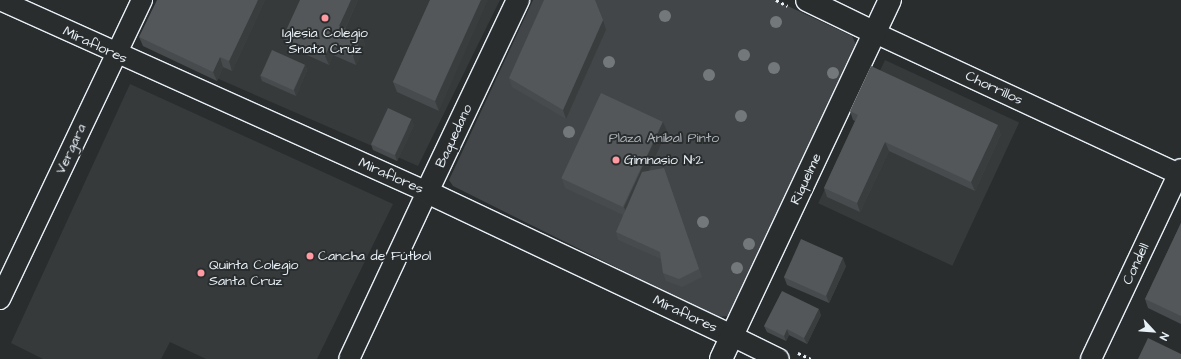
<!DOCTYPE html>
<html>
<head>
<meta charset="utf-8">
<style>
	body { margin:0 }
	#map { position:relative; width:1181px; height:359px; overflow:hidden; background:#2a2d2e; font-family:"Architects Daughter",sans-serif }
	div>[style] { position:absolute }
	.built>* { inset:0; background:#363a3b; transform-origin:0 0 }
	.green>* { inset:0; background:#424648 }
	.path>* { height:2.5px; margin-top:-1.25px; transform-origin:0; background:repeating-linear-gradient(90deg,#e8f1f8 0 3px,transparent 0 6px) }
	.roads { filter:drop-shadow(1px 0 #e8f1f8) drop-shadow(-1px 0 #e8f1f8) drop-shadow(0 1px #e8f1f8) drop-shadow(0 -1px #e8f1f8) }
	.minor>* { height:20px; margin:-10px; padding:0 10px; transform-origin:10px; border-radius:10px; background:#2a2d2e }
	.tertiary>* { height:22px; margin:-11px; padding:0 11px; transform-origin:11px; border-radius:11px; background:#2a2d2e }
	.trees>* { width:12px; height:12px; margin:-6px; border-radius:50%; background:#73787b }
	.wall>* { inset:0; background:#474b4d }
	.shaded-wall>* { inset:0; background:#3a3d3e }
	.building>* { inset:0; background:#535759; transform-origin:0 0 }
	.dots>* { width:11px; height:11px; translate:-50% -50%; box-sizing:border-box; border:2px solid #2a2d2e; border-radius:50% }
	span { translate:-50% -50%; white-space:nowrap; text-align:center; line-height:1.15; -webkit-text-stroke:4px #2a2d2e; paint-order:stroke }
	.poi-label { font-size:14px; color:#e8f1f8 }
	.left { translate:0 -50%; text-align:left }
	.street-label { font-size:14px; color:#e8f1f8 }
	.park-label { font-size:14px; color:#aeb5ba }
	.north { position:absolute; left:1133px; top:311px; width:40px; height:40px; -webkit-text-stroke:3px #2a2d2e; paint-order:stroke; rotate:116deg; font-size:11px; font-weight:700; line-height:16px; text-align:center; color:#e8f1f8 }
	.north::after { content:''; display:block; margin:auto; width:14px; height:18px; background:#e8f1f8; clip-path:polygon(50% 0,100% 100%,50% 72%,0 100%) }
</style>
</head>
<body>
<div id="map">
	<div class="built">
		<div style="clip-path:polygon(163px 0,500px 0,418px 166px,143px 46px)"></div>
		<div style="left:885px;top:60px;width:148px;height:158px;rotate:25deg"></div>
		<div style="clip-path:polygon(130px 84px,393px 204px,317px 359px,206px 359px,170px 342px,161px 359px,43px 359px,11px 343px)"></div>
	</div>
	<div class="green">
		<div style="clip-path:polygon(533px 0,775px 0,852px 36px,857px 47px,733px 311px,728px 316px,716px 317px,453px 186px,449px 180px)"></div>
	</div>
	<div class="path">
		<div style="left:776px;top:0;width:13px;rotate:27deg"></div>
		<div style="left:798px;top:353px;width:14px;rotate:25deg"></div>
	</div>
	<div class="roads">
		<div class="minor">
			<div style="left:0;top:0;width:468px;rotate:24.2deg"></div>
			<div style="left:427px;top:192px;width:184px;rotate:115deg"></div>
			<div style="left:875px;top:33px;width:337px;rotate:24.9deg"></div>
			<div style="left:0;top:299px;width:331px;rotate:-64.6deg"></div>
			<div style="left:732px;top:336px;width:52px;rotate:26.1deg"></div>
			<div style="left:1091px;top:359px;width:210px;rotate:-64.7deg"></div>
		</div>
		<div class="tertiary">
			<div style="left:518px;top:0;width:212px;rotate:115.4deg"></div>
			<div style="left:427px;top:192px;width:337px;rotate:25.3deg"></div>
			<div style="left:807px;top:0;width:76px;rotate:25.9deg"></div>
			<div style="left:721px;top:359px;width:397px;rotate:-64.8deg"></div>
		</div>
	</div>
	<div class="trees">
		<div style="left:665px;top:16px"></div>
		<div style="left:776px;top:22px"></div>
		<div style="left:744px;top:55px"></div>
		<div style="left:609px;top:62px"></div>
		<div style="left:774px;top:68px"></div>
		<div style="left:833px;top:73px"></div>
		<div style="left:709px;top:75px"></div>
		<div style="left:741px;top:116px"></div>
		<div style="left:569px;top:132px"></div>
		<div style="left:703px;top:222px"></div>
		<div style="left:749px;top:244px"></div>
		<div style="left:737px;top:268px"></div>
	</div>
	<div class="wall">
		<div style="clip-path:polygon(265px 0,232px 71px,223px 67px,217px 81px,143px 46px,139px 37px)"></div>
		<div style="clip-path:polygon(358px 0,345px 29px,362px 36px,365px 45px,356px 65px,333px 55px,329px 65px,287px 46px,283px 37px)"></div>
		<div style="clip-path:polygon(430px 0,439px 111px,397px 92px,393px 82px)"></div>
		<div style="clip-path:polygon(606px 30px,566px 119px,512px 87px,509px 78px)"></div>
		<div style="clip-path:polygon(305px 65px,307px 70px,296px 96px,262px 81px,260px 75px)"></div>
		<div style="clip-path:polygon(850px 111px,1001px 134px,975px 191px,889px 151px,860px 212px,827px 197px,824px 188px,855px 121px,853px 120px)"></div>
		<div style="clip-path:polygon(663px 122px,667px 131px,649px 171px,664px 168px,702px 277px,682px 287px,666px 281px,663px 273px,661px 259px,618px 240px,616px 232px,623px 215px,565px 188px,562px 179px)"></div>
		<div style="clip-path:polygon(414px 125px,397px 161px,373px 150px,371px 144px)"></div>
		<div style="clip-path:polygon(1181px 223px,1181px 324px,1148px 308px,1145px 299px)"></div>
		<div style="clip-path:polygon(846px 266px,829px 303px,787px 285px,784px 277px)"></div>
		<div style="clip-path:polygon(821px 315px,807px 344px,789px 335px,786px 341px,767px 332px,764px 326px)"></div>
	</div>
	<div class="shaded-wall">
		<div style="clip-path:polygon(258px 0,265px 0,232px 71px,229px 61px)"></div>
		<div style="clip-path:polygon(351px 0,358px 0,342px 35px,339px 26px)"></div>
		<div style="clip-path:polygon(481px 0,488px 0,439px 111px,435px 101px)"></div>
		<div style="clip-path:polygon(603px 20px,606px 30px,566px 119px,563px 110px)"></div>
		<div style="clip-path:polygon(362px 36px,365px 45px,356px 65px,353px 56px)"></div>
		<div style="clip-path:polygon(330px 45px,333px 55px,329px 65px,325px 56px)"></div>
		<div style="clip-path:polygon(220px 57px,223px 67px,217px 81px,213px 72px)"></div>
		<div style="clip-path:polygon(305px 65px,307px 70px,296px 96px,294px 90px)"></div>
		<div style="clip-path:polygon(412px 119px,414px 125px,397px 161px,395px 155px)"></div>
		<div style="clip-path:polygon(663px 122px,667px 131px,628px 217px,624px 207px)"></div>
		<div style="clip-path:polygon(998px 125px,1001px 134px,975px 191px,971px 182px)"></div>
		<div style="clip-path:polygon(885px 142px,889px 151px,860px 212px,857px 203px)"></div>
		<div style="clip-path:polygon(843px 258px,846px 266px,829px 303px,826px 295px)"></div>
		<div style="clip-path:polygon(819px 309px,821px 315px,807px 344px,804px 338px)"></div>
		<div style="clip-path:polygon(787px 329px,789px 335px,786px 341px,784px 336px)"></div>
	</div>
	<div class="building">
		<div style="clip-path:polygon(157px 0,258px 0,229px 61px,220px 57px,213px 72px,139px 37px)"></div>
		<div style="clip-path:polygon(300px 0,351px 0,339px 26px,362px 36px,353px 56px,330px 45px,325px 56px,283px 37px)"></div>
		<div style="clip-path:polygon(430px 0,481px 0,435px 101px,393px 82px)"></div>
		<div style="clip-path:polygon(544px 0,595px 0,603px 20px,563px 110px,509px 78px)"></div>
		<div style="left:272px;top:50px;width:36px;height:28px;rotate:24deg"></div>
		<div style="clip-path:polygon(871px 66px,998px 125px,971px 182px,885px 142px,857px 203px,824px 188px,858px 115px,850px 111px)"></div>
		<div style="left:601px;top:93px;width:68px;height:94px;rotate:25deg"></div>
		<div style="left:388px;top:108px;width:26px;height:40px;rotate:25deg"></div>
		<div style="clip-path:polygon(664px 168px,699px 269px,679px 279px,663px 273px,660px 252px,616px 232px,642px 172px)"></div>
		<div style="clip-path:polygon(1181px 223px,1181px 316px,1145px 299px)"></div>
		<div style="left:801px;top:239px;width:46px;height:42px;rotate:24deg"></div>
		<div style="clip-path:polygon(782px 291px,819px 309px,804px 338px,787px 329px,784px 336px,764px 326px)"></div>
		<div style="clip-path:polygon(1148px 338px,1181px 354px,1181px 359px,1138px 359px)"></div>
	</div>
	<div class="dots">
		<div style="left:325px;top:18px;background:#ff9aa2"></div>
		<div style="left:616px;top:160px;background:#ff9aa2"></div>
		<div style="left:310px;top:256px;background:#ff9aa2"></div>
		<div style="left:201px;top:273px;background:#ff9aa2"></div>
	</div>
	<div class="poi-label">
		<span style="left:325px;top:41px">Iglesia Colegio<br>Snata Cruz</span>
		<span class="left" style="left:624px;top:160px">Gimnasio N°2</span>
		<span class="left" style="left:318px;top:256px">Cancha de Fútbol</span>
		<span class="left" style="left:209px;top:273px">Quinta Colegio<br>Santa Cruz</span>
	</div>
	<div class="street-label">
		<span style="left:95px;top:45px;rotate:25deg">Miraflores</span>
		<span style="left:994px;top:88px;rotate:25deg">Chorrillos</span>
		<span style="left:454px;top:136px;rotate:-65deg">Baquedano</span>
		<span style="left:71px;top:149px;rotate:-65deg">Vergara</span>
		<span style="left:391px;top:176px;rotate:24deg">Miraflores</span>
		<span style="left:806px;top:179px;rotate:-65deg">Riquelme</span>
		<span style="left:1136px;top:264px;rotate:-65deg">Condell</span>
		<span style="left:685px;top:314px;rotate:25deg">Miraflores</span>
	</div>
	<div class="park-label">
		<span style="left:664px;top:138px">Plaza Aníbal Pinto</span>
	</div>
	<div class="north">N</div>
</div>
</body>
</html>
